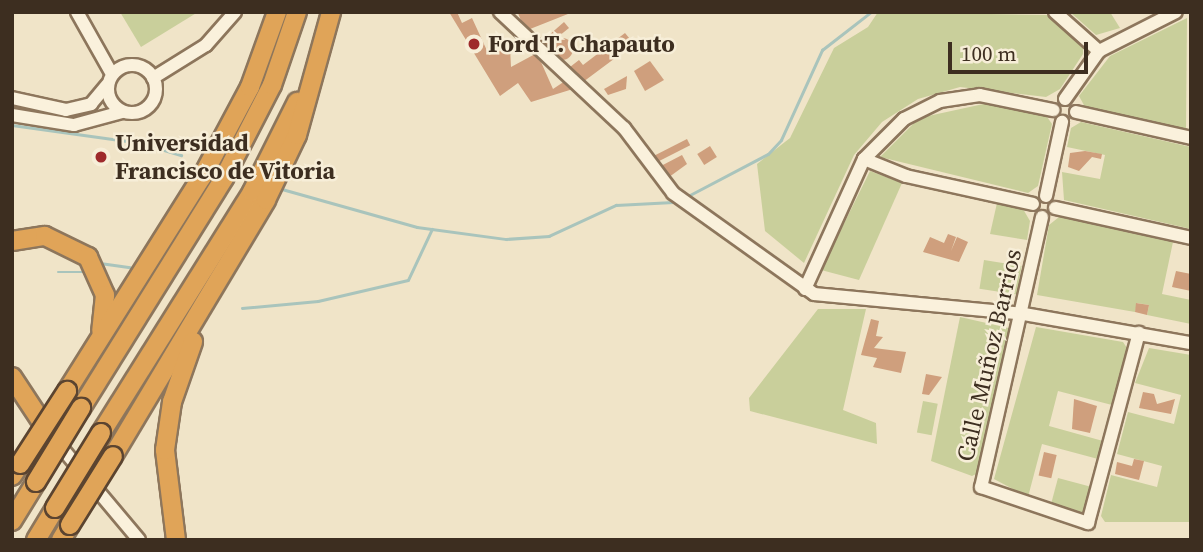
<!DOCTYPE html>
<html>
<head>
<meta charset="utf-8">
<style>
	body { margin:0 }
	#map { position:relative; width:1203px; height:552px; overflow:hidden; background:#f0e4c8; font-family:"Source Serif 4",serif }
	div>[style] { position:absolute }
	.green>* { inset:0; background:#c9cf9b; transform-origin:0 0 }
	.stream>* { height:2.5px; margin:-1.25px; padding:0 1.25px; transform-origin:1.25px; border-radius:1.25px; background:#a9c4bc }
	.building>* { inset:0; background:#cf9f7d; transform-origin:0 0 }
	.round { border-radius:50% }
	.roads { filter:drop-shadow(2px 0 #8d765c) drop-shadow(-2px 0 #8d765c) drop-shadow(0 2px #8d765c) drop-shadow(0 -2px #8d765c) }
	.minor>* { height:12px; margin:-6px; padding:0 6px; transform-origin:6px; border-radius:6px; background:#faf1dc }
	.minor>.ring { margin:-6px; padding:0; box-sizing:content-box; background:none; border:12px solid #faf1dc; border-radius:50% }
	.highway>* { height:18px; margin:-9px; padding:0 9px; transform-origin:9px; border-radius:9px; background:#e0a458 }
	.bridges { filter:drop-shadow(2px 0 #5b4430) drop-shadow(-2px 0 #5b4430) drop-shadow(0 2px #5b4430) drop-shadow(0 -2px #5b4430) }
	.highway-bridge>* { height:18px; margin:-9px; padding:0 9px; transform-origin:9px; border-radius:9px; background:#e0a458 }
	.dots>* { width:19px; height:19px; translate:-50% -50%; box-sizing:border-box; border:4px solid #f7eed8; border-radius:50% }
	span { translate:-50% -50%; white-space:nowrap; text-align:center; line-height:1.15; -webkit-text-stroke:5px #f7eed8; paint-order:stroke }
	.poi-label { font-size:24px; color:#3d2e20; font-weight:700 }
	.left { translate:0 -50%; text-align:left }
	.street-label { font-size:24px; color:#3d2e20 }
	.frame { position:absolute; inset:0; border:14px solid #3d2e20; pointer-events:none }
	.scale { position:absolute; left:948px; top:42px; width:140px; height:32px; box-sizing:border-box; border:4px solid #3d2e20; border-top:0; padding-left:9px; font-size:21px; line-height:24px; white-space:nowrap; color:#3d2e20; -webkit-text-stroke:5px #f7eed8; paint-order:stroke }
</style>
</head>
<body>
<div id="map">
	<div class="green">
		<div style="clip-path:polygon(120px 12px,198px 12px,141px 47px)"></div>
		<div style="clip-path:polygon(878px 12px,1049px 15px,1083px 45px,1083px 54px,1060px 89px,1046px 97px,960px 87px,918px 99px,882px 122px,854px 155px,804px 263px,765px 231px,757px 164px,790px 138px,834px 48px,868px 27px)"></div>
		<div style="clip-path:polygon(1070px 12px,1110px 12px,1120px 28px,1096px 35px)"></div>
		<div style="clip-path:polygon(1187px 18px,1186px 129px,1085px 107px,1079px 96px,1110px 56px)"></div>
		<div style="clip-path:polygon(988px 103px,1045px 114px,1052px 124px,1038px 186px,1028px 193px,880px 157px,919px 118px)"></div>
		<div style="clip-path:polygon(1081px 122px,1191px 147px,1191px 229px,1064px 200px,1062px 172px,1100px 179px,1105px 155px,1067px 147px,1071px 128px)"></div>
		<div style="clip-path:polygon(870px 171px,902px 183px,859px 280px,821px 270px)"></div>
		<div style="clip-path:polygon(997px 203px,1023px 209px,1030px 221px,1027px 240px,990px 234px)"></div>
		<div style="clip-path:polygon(1059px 217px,1173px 242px,1162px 294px,1191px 300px,1191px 324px,1147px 315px,1149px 305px,1137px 303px,1135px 312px,1037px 295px,1049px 225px)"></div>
		<div style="left:984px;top:260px;width:38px;height:29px;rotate:9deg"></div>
		<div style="clip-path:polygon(818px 309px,866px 309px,843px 410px,876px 423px,877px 444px,750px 411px,749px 398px)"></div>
		<div style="clip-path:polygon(960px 317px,1013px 329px,978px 473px,972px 476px,931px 461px)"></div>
		<div style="clip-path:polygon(1036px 327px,1123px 342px,1127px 348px,1112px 405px,1058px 391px,1049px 426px,1103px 441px,1098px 459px,1042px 444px,1028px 497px,994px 479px)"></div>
		<div style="clip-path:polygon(1149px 348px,1191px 355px,1191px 522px,1105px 522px,1101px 516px,1111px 475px,1157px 487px,1162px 466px,1117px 454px,1128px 412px,1174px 424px,1181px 395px,1135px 383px)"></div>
		<div style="left:923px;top:401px;width:15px;height:32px;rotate:11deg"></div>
		<div style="left:1058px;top:478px;width:34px;height:29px;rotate:15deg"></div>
	</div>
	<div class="stream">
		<div style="left:12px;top:125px;width:130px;rotate:7.9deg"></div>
		<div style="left:141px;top:143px;width:42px;rotate:16.7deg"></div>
		<div style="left:282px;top:189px;width:140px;rotate:15.7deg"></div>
		<div style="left:417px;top:227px;width:90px;rotate:7.7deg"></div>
		<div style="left:506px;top:239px;width:43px;rotate:-4deg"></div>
		<div style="left:549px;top:236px;width:74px;rotate:-24.8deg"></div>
		<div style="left:616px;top:205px;width:57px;rotate:-3deg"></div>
		<div style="left:688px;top:196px;width:90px;rotate:-27.7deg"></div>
		<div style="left:768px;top:154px;width:19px;rotate:-47deg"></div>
		<div style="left:781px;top:140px;width:99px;rotate:-65.5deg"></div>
		<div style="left:822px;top:50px;width:62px;rotate:-37.8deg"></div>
		<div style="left:100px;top:263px;width:30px;rotate:8deg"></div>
		<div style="left:58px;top:272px;width:27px"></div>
		<div style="left:242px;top:308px;width:76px;rotate:-5.3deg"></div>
		<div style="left:318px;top:301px;width:92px;rotate:-13.1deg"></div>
		<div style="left:408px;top:280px;width:56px;rotate:-64.8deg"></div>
	</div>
	<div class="building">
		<div style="clip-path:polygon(449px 12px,457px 12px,462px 23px,472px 18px,489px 55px,510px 47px,511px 67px,537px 53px,553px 89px,565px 81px,573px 89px,531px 102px,518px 83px,500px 96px)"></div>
		<div style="clip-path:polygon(508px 12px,573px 12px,525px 31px,518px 13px)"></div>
		<div style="clip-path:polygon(564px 22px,569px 28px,544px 48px,540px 43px)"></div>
		<div style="clip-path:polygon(625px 33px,634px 44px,583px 82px,570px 67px,579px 60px,583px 65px)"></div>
		<div class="round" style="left:551px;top:38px;width:22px;height:22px"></div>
		<div style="clip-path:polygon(650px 61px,664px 80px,645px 91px,634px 71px)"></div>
		<div style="clip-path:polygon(627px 76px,626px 89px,608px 95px,604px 89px)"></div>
		<div style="left:687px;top:139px;width:7px;height:43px;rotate:63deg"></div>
		<div style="left:710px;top:146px;width:13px;height:15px;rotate:58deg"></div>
		<div style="clip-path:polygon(1085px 151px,1102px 154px,1101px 159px,1092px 157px,1079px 171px,1068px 167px,1070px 153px)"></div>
		<div style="clip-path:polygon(682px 155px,687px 164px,665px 180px,659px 167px)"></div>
		<div style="clip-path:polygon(948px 234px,956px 237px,951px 251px,957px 237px,968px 242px,959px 262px,923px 252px,930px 237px,944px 243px)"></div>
		<div style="clip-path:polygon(1176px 271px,1191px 274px,1191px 291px,1172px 287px)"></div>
		<div style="clip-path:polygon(1136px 303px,1149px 305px,1147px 315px,1135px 312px)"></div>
		<div style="clip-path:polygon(871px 319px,879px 321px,876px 336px,883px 337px,874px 348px,906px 352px,901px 373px,873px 367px,877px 358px,861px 355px)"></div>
		<div style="clip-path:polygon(926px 374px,942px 377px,929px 395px,922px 394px)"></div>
		<div style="clip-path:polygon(1143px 392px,1154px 394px,1157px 404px,1175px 399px,1171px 414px,1139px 408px)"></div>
		<div style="clip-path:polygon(1074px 399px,1097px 406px,1090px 433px,1072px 429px)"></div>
		<div style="left:1044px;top:452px;width:13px;height:24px;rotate:13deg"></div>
		<div style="clip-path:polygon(1134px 459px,1144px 461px,1139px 480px,1115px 474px,1117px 462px,1132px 466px)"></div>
	</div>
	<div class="roads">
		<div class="minor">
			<div style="left:77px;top:12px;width:71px;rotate:60.6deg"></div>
			<div style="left:500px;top:12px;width:170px;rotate:43.1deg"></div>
			<div style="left:624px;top:128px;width:81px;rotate:53deg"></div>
			<div style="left:673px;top:193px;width:173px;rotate:35.6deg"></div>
			<div style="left:814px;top:294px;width:211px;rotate:5.4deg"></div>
			<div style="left:1024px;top:314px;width:169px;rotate:9.9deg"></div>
			<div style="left:1055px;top:12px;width:59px;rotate:41.6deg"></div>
			<div class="ring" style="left:108px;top:65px;width:36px;height:36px"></div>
			<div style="left:153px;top:78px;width:62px;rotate:-31.9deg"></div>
			<div style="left:206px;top:45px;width:44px;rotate:-48.7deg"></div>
			<div style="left:12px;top:98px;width:55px;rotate:12.5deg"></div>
			<div style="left:66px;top:110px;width:26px;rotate:-13deg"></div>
			<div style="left:91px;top:104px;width:25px;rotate:-50deg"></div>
			<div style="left:1065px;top:99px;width:59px;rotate:-54.7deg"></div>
			<div style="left:1099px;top:51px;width:86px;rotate:-26.9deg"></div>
			<div style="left:1076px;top:112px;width:118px;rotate:12.7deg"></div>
			<div style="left:12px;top:115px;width:63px;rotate:9.2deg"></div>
			<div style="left:74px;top:125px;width:50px;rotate:-15.2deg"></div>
			<div style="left:864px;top:159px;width:45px;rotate:22deg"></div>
			<div style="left:906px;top:176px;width:130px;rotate:12.4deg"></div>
			<div style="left:1046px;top:196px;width:76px;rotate:-77.8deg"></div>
			<div style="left:1055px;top:208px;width:139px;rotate:12.4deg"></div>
			<div style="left:1042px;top:217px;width:277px;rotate:102.7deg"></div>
			<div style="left:981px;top:487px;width:113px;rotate:18.6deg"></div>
			<div style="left:1088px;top:523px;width:197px;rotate:-75deg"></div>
			<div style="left:805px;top:289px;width:143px;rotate:-65.6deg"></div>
			<div style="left:864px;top:159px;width:57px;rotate:-45deg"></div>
			<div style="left:904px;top:119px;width:40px;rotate:-26.6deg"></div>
			<div style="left:940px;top:101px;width:40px;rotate:-8.5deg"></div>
			<div style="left:980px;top:95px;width:75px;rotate:11.6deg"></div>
			<div style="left:40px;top:422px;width:154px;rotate:50deg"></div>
		</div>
		<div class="highway">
			<div style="left:12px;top:241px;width:33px;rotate:-9deg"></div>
			<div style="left:45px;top:236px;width:48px;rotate:26deg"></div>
			<div style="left:88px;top:257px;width:42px;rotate:65.9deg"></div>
			<div style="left:105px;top:295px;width:36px;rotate:96deg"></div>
			<div style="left:12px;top:377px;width:56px;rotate:56.6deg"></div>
			<div style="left:67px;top:391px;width:253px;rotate:-57.8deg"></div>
			<div style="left:202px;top:177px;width:102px;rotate:-61.9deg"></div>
			<div style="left:250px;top:87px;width:80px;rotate:-70.2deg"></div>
			<div style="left:81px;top:408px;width:271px;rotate:-58.1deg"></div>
			<div style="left:224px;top:178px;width:105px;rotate:-62.7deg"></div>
			<div style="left:272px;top:85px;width:77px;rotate:-71.1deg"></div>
			<div style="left:101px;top:433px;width:284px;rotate:-57.9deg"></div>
			<div style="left:252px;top:192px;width:101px;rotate:-63.4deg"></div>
			<div style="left:113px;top:456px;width:298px;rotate:-59.1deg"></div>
			<div style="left:266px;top:200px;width:72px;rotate:-64.5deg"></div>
			<div style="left:297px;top:135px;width:128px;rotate:-74.5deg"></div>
			<div style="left:12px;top:476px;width:14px;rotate:-56deg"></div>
			<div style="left:12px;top:521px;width:46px;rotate:-58.4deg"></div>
			<div style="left:36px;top:540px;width:37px;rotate:-59deg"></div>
			<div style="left:61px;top:540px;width:17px;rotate:-59deg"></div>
			<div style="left:176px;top:540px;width:91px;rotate:-97deg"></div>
			<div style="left:165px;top:450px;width:49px;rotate:-81.7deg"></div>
			<div style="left:172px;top:402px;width:64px;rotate:-70.7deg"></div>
		</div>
	</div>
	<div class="bridges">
		<div class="highway-bridge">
			<div style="left:20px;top:464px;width:87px;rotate:-57.2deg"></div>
			<div style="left:36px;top:482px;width:87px;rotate:-58.7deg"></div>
			<div style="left:55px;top:508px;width:88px;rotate:-58.5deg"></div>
			<div style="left:70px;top:525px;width:81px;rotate:-58.1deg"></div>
		</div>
	</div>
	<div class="dots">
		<div style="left:474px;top:44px;background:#9e2a2b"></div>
		<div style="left:101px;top:157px;background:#9e2a2b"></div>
	</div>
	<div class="poi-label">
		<span class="left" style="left:488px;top:44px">Ford T. Chapauto</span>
		<span class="left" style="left:115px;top:157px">Universidad<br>Francisco de Vitoria</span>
	</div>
	<div class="street-label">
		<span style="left:989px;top:355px;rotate:-77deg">Calle Muñoz Barrios</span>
	</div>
	<div class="frame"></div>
	<div class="scale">100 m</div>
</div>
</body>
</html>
